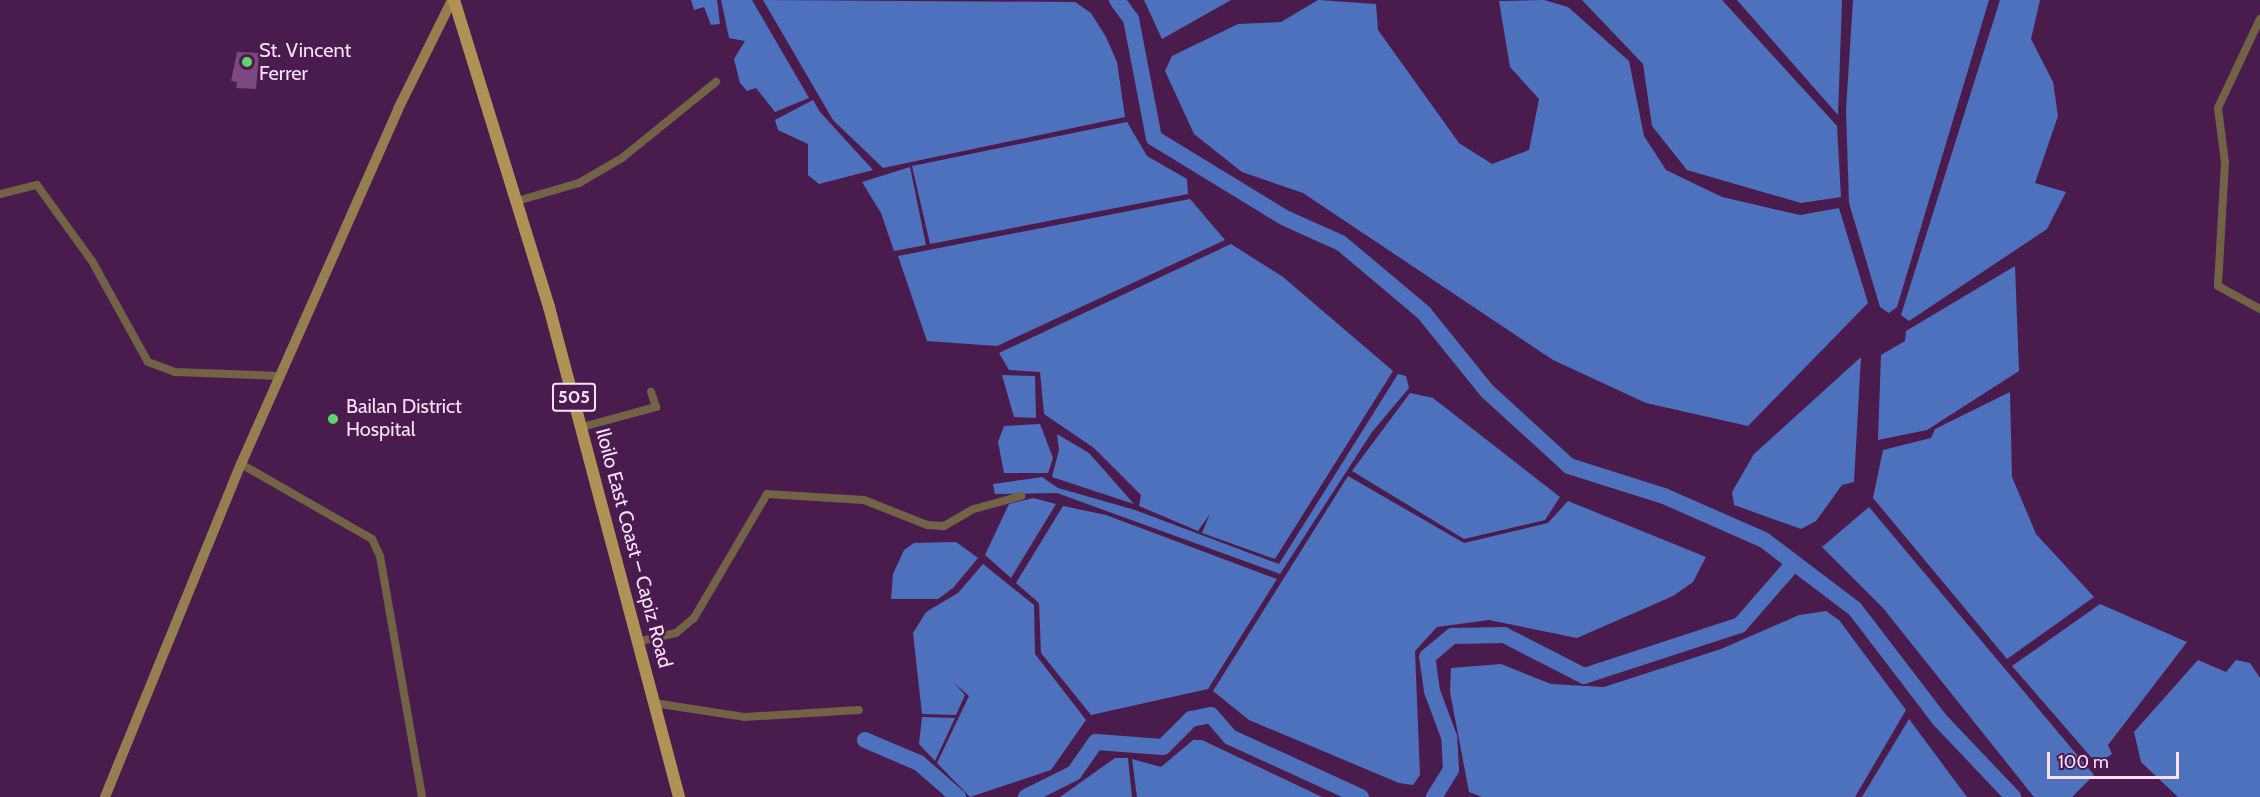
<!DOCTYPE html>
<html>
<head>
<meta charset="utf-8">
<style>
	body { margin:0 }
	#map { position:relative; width:2260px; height:797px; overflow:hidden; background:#4a1c4e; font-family:Cabin,sans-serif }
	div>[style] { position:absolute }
	.water>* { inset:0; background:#4e71bd }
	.river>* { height:16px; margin:-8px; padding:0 8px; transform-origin:8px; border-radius:8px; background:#4e71bd }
	.building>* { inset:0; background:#7b497f }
	.street>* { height:8px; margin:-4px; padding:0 4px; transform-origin:4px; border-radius:4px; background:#726347 }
	.secondary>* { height:10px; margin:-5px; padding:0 5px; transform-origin:5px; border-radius:5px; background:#957e50 }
	.primary>* { height:12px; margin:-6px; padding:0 6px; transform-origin:6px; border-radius:6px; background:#b09256 }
	.dots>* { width:16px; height:16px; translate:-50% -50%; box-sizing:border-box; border:3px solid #4a1c4e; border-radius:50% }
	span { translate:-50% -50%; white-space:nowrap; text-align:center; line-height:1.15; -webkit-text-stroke:4.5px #4a1c4e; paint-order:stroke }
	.shield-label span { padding:2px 4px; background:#4a1c4e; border:2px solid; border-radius:4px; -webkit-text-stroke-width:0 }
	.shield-label { font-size:18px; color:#fde0ff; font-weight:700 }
	.poi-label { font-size:20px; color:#fde0ff }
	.left { translate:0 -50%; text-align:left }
	.street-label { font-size:20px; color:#fde0ff }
	.scale { position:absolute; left:2047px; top:752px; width:132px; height:27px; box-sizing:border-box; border:3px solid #fde0ff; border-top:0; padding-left:8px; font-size:18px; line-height:21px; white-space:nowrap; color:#fde0ff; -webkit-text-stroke:4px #4a1c4e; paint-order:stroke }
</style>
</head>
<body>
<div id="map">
	<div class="water">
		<div style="clip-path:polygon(691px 0,717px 0,720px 24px,711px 25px,704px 7px,694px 10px)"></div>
		<div style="clip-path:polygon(721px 0,752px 0,809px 98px,775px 112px,756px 88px,747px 91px,740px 83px,734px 59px,745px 41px,729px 38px)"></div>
		<div style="clip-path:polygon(763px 0,1075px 2px,1091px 13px,1106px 37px,1117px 62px,1125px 117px,883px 168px,833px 120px)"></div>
		<div style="clip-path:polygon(1144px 0,1231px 0,1162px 39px)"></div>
		<div style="clip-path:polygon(1318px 0,1376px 4px,1378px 30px,1459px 143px,1492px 164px,1529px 150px,1539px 99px,1510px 67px,1499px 1px,1544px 0,1568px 7px,1629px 61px,1644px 136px,1666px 170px,1722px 197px,1800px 215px,1839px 208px,1868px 303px,1748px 426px,1646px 403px,1553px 360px,1303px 193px,1242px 172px,1194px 134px,1165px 71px,1172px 56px,1238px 24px,1281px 22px)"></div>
		<div style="clip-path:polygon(1582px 0,1722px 0,1837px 126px,1841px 197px,1801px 203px,1687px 170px,1652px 126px,1643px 64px)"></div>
		<div style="clip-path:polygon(1737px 0,1842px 0,1838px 115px)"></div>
		<div style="clip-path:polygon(1853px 0,1989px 0,1897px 307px,1889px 313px,1880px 307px,1849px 203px,1846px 110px)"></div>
		<div style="clip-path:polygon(2000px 0,2040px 0,2031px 39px,2053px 82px,2058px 116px,2035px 183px,2066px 192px,2047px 229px,1909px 321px,1901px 315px)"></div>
		<div style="clip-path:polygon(813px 100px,820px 112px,873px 170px,819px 184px,808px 175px,808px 144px,778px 130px,775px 120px)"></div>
		<div style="clip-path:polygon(1127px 122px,1147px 156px,1187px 179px,1188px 194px,930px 244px,912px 166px)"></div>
		<div style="clip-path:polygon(910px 167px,926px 245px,894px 251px,881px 213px,862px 182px)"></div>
		<div style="clip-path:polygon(1190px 199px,1225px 240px,997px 346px,927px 341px,898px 256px)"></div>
		<div style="clip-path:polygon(1231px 244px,1283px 277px,1393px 371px,1275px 559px,1202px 533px,1210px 514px,1198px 531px,1139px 506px,1141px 495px,1094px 448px,1044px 414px,1040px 372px,1009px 370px,999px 353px)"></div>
		<div style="clip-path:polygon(2015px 266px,2019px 371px,1927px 430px,1878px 440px,1881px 355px,1905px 341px,1906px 331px)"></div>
		<div style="clip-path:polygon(1861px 357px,1854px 482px,1842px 485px,1816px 521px,1801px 529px,1734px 505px,1732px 492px,1754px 454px)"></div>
		<div style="clip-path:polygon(1398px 374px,1406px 376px,1409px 388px,1372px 432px,1280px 574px,1057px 493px,995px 494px,993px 484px,1042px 477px,1058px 488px,1135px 510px,1279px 564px)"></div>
		<div style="clip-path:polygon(1002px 375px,1035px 376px,1036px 418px,1014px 417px)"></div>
		<div style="clip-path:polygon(2010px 392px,2012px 477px,2036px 534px,2094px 597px,2007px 659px,1873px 498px,1883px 450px,1931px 438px,1935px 429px)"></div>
		<div style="clip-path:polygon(1410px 393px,1433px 398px,1560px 497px,1545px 520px,1464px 539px,1352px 471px)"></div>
		<div style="clip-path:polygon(1040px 424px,1053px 458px,1048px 473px,1004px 473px,998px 442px,1004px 426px)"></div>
		<div style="clip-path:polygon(1057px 434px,1089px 453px,1134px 504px,1052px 477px,1059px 450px)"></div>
		<div style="clip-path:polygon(1348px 476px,1464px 543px,1548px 523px,1568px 501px,1706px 557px,1693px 582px,1673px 596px,1577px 638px,1489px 620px,1437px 627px,1415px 651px,1420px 775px,1413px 785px,1399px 783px,1249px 720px,1213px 691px)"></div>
		<div style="clip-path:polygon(1033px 498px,1056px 504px,1011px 578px,985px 555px,1009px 504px)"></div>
		<div style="clip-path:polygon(1063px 506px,1106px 515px,1277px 579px,1208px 689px,1091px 715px,1041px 653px,1039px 603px,1016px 583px)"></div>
		<div style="clip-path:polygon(1869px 507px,2094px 775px,2072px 797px,2034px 797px,1883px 608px,1822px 547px)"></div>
		<div style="clip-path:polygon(956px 542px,978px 558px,953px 588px,938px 599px,891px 599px,893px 574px,904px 550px,914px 543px)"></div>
		<div style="clip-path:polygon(983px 564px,1034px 605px,1035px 654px,1086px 720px,1051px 770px,970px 797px,937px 763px,969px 696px,954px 683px,965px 695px,956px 715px,922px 714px,913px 633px,926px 612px,958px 593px)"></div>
		<div style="clip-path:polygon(2100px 604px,2187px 642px,2108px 745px,2112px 754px,2097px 764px,2012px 666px)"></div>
		<div style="clip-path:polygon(1826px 611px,1839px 620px,1906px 710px,1855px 797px,1482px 797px,1469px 792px,1450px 692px,1451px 668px,1501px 664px,1551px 684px,1604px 687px,1721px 649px,1799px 615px)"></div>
		<div style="clip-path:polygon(2198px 660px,2226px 672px,2236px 660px,2250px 663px,2260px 678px,2260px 797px,2178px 797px,2141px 762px,2134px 732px)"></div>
		<div style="clip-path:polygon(922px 717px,955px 718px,935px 761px,919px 744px)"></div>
		<div style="clip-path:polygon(1909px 719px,1967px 797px,1862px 797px)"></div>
		<div style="clip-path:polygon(1193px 740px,1202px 740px,1322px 797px,1137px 797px,1132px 759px,1161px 767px)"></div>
		<div style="clip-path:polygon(1115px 758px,1128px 758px,1132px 797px,1060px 797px)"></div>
	</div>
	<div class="river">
		<div style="left:1117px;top:0;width:24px;rotate:54deg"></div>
		<div style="left:1131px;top:19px;width:121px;rotate:79.1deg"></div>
		<div style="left:1154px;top:138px;width:153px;rotate:31.4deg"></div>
		<div style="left:1285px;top:218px;width:61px;rotate:24.1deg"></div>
		<div style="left:1341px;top:243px;width:109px;rotate:40.1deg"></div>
		<div style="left:1424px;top:313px;width:100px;rotate:51.1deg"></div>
		<div style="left:1487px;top:391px;width:111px;rotate:42.4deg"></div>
		<div style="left:1569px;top:466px;width:100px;rotate:17.5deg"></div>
		<div style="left:1664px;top:496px;width:109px;rotate:23.7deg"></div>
		<div style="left:1764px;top:540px;width:114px;rotate:37.2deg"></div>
		<div style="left:1855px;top:609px;width:138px;rotate:52.6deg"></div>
		<div style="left:1939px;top:719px;width:108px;rotate:46.5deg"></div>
		<div style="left:865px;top:740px;width:59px;rotate:23.1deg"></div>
		<div style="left:919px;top:763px;width:52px;rotate:41.1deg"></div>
		<div style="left:1026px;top:797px;width:54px;rotate:-26.6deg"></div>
		<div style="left:1074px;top:773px;width:38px;rotate:-55deg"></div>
		<div style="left:1096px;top:742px;width:67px;rotate:4.3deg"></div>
		<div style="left:1163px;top:747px;width:40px;rotate:-45deg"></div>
		<div style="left:1191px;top:719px;width:20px;rotate:-11deg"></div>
		<div style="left:1211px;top:715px;width:29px;rotate:49deg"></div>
		<div style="left:1230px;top:737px;width:144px;rotate:24.6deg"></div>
		<div style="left:1434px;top:797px;width:32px;rotate:-58deg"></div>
		<div style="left:1451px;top:770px;width:33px;rotate:-93deg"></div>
		<div style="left:1449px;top:737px;width:49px;rotate:-110.3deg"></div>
		<div style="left:1432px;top:691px;width:34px;rotate:-98deg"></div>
		<div style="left:1427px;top:657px;width:33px;rotate:-40deg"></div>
		<div style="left:1452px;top:636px;width:52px;rotate:-1.1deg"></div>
		<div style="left:1504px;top:635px;width:90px;rotate:27.1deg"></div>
		<div style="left:1584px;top:676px;width:164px;rotate:-18.1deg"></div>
		<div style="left:1740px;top:625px;width:82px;rotate:-48.9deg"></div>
	</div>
	<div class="building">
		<div style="clip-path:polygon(237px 52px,259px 53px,256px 89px,236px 88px,237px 82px,231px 81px)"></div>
	</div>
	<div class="street">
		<div style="left:2260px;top:19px;width:98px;rotate:115.3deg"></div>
		<div style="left:2218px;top:108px;width:55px;rotate:82.7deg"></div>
		<div style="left:2225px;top:163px;width:123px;rotate:93.3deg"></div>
		<div style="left:2218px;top:286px;width:48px;rotate:28.7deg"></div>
		<div style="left:0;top:194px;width:38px;rotate:-14deg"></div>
		<div style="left:37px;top:185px;width:94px;rotate:54.1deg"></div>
		<div style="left:92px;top:261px;width:115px;rotate:61deg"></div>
		<div style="left:148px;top:362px;width:29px;rotate:20deg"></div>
		<div style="left:175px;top:372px;width:105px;rotate:2.2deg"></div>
		<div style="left:517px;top:201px;width:65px;rotate:-16.2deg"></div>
		<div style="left:579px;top:183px;width:50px;rotate:-30.2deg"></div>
		<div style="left:622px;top:158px;width:121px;rotate:-39deg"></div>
		<div style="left:582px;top:427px;width:77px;rotate:-15.1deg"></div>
		<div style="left:656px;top:407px;width:16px;rotate:-108deg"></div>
		<div style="left:241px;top:464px;width:151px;rotate:29.8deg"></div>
		<div style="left:372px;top:539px;width:19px;rotate:65deg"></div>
		<div style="left:380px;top:556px;width:245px;rotate:80.1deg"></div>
		<div style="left:641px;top:641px;width:36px;rotate:-13deg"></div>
		<div style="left:676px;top:633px;width:23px;rotate:-40deg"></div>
		<div style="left:694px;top:618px;width:144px;rotate:-59.5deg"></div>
		<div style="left:767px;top:494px;width:97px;rotate:3.5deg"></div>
		<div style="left:864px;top:500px;width:68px;rotate:21.6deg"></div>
		<div style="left:927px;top:525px;width:17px;rotate:3deg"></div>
		<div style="left:944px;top:526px;width:34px;rotate:-30deg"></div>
		<div style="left:974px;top:509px;width:49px;rotate:-15.5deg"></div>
		<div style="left:654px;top:703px;width:91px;rotate:8.8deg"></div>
		<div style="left:744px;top:717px;width:115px;rotate:-3.5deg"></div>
	</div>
	<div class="secondary">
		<div style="left:105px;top:797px;width:360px;rotate:-67.8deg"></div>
		<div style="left:241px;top:464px;width:388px;rotate:-66.1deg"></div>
		<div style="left:398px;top:109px;width:122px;rotate:-63.6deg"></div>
	</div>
	<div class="primary">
		<div style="left:454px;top:0;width:321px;rotate:72.8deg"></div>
		<div style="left:549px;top:307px;width:507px;rotate:75.14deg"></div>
	</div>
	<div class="dots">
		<div style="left:247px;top:62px;background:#64d468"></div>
		<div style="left:333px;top:419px;background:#64d468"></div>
	</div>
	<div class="shield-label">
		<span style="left:574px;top:397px">505</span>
	</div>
	<div class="poi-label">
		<span class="left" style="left:259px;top:62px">St. Vincent<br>Ferrer</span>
		<span class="left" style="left:346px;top:418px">Bailan District<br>Hospital</span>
	</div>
	<div class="street-label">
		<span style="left:634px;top:548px;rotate:75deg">Iloilo East Coast – Capiz Road</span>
	</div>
	<div class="scale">100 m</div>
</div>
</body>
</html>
